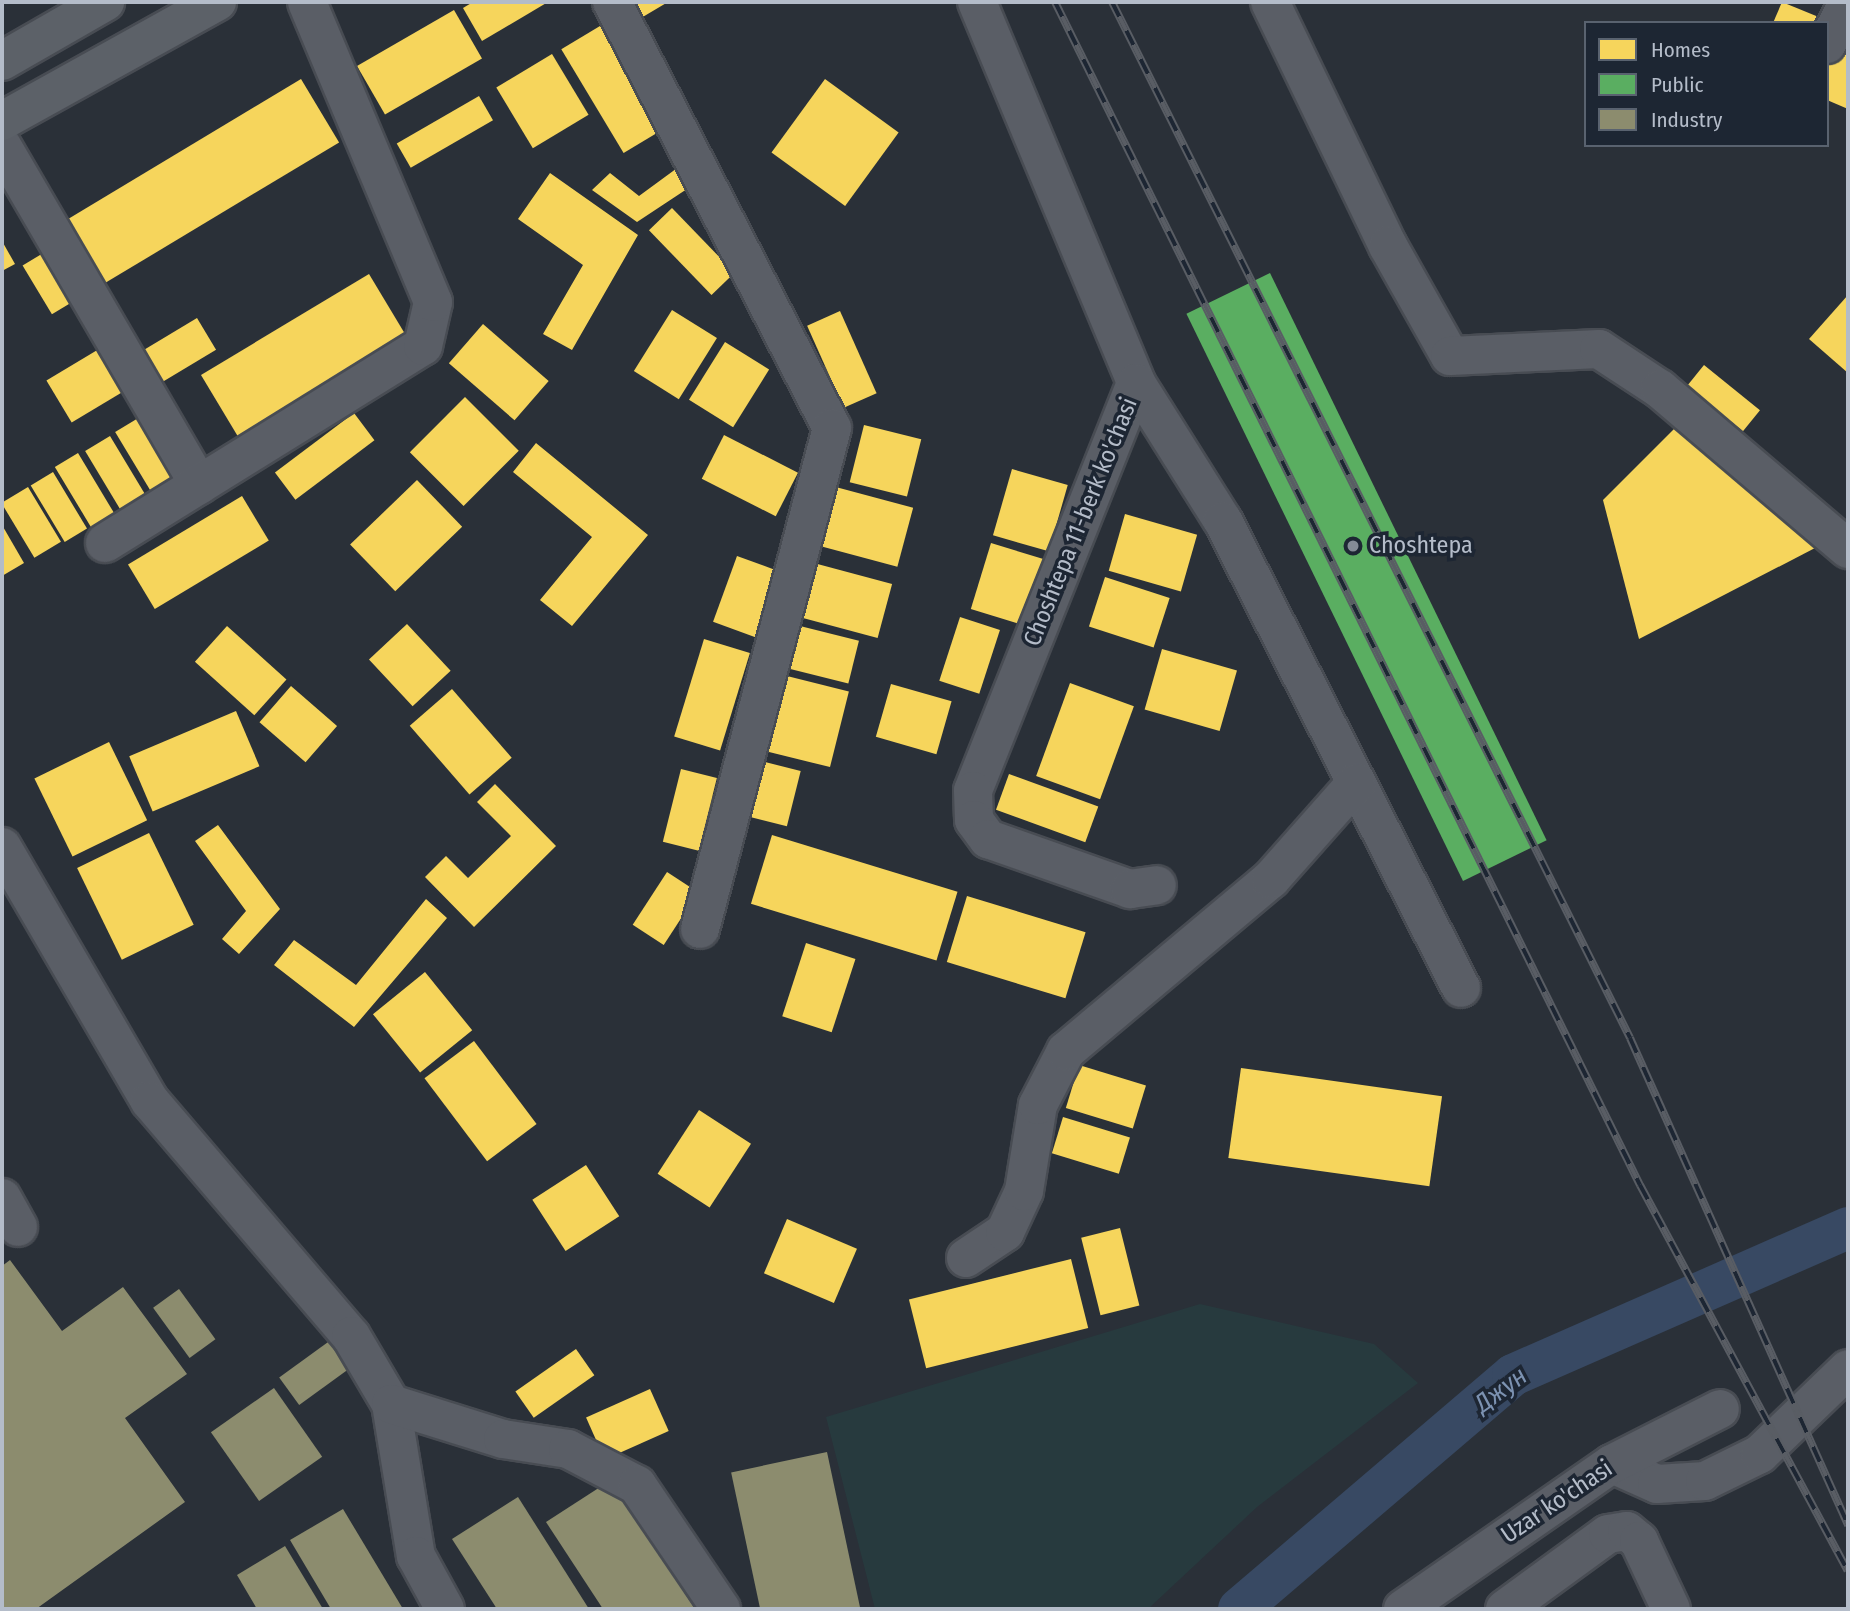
<!DOCTYPE html>
<html>
<head>
<meta charset="utf-8">
<style>
	body { margin:0 }
	#map { position:relative; width:1850px; height:1611px; overflow:hidden; background:#2a3038; font-family:"Fira Sans Condensed",sans-serif }
	div>[style] { position:absolute }
	.green>* { inset:0; background:#273a3e }
	.homes>* { inset:0; background:#f6d55c; transform-origin:0 0 }
	.public>* { inset:0; background:#5aae61; transform-origin:0 0 }
	.industry>* { inset:0; background:#8c8c6e; transform-origin:0 0 }
	.canal>* { height:42px; margin:-21px; padding:0 21px; transform-origin:21px; border-radius:21px; background:#384963 }
	.roads { filter:drop-shadow(2px 0 #484c53) drop-shadow(-2px 0 #484c53) drop-shadow(0 2px #484c53) drop-shadow(0 -2px #484c53) }
	.minor>* { height:38px; margin:-19px; padding:0 19px; transform-origin:19px; border-radius:19px; background:#5a5e66 }
	.major>* { height:38px; margin:-19px; padding:0 19px; transform-origin:19px; border-radius:19px; background:#5c6168 }
	.rail>* { height:8px; margin-top:-4px; transform-origin:0; background:repeating-linear-gradient(90deg,#1d2633 0 16px,#595d64 0 32px); box-sizing:border-box; border-block:2px solid #595d64 }
	.dots>* { width:19px; height:19px; translate:-50% -50%; box-sizing:border-box; border:4px solid #1d2633; border-radius:50% }
	span { translate:-50% -50%; white-space:nowrap; text-align:center; line-height:1.15; -webkit-text-stroke:7px #1d2633; paint-order:stroke }
	.street-label { font-size:24px; color:#b4bcc9 }
	.poi-label { font-size:24px; color:#b4bcc9 }
	.left { translate:0 -50%; text-align:left }
	.water-label { font-size:26px; color:#7c92b1; font-style:italic }
	.frame { position:absolute; inset:0; border:4px solid #b4bcc9; pointer-events:none }
	.legend { position:absolute; left:1584px; top:21px; width:245px; height:126px; box-sizing:border-box; background:#1d2633; border:2px solid #59626f; margin:0; padding:9px 12px; list-style:none; font-size:21px; color:#b4bcc9 }
	.legend li { display:flex; align-items:center; gap:14px; height:35px }
	.legend b { width:35px; border:2px solid #59626f }
</style>
</head>
<body>
<div id="map">
	<div class="green">
		<div style="clip-path:polygon(1200px 1304px,1374px 1344px,1418px 1383px,1257px 1507px,1148px 1609px,875px 1609px,826px 1417px)"></div>
	</div>
	<div class="homes">
		<div style="clip-path:polygon(473px 2px,548px 2px,482px 41px,463px 8px)"></div>
		<div style="clip-path:polygon(631px 2px,668px 2px,641px 18px)"></div>
		<div style="clip-path:polygon(1782px 2px,1826px 20px,1825px 23px,1773px 23px)"></div>
		<div style="left:454px;top:10px;width:56px;height:112px;rotate:60deg"></div>
		<div style="left:605px;top:23px;width:121px;height:51px;rotate:59deg"></div>
		<div style="clip-path:polygon(1848px 30px,1848px 109px,1827px 100px,1827px 61px)"></div>
		<div style="left:552px;top:54px;width:71px;height:65px;rotate:59deg"></div>
		<div style="left:301px;top:79px;width:74px;height:278px;rotate:59deg"></div>
		<div style="left:825px;top:79px;width:91px;height:91px;rotate:36deg"></div>
		<div style="left:479px;top:96px;width:28px;height:95px;rotate:60deg"></div>
		<div style="clip-path:polygon(684px 163px,696px 183px,637px 222px,592px 190px,610px 173px,639px 196px)"></div>
		<div style="clip-path:polygon(550px 173px,638px 235px,572px 350px,543px 334px,583px 265px,518px 219px)"></div>
		<div style="left:672px;top:208px;width:90px;height:32px;rotate:46deg"></div>
		<div style="clip-path:polygon(2px 241px,15px 264px,2px 271px)"></div>
		<div style="left:50px;top:249px;width:57px;height:32px;rotate:59deg"></div>
		<div style="left:369px;top:274px;width:77px;height:196px;rotate:59deg"></div>
		<div style="clip-path:polygon(1848px 295px,1848px 373px,1809px 339px)"></div>
		<div style="left:672px;top:310px;width:53px;height:72px;rotate:32deg"></div>
		<div style="left:840px;top:311px;width:90px;height:36px;rotate:66deg"></div>
		<div style="left:197px;top:318px;width:37px;height:67px;rotate:59deg"></div>
		<div style="left:483px;top:324px;width:87px;height:52px;rotate:41deg"></div>
		<div style="left:725px;top:342px;width:52px;height:68px;rotate:32deg"></div>
		<div style="left:109px;top:343px;width:49px;height:73px;rotate:59deg"></div>
		<div style="left:1704px;top:365px;width:72px;height:27px;rotate:39deg"></div>
		<div style="left:465px;top:397px;width:76px;height:78px;rotate:45deg"></div>
		<div style="left:354px;top:413px;width:34px;height:99px;rotate:53deg"></div>
		<div style="left:140px;top:417px;width:69px;height:29px;rotate:59deg"></div>
		<div style="clip-path:polygon(1680px 423px,1815px 548px,1639px 639px,1603px 500px)"></div>
		<div style="left:864px;top:425px;width:59px;height:59px;rotate:14deg"></div>
		<div style="left:724px;top:435px;width:83px;height:49px;rotate:27deg"></div>
		<div style="left:110px;top:436px;width:68px;height:29px;rotate:59deg"></div>
		<div style="clip-path:polygon(536px 443px,648px 535px,572px 626px,540px 600px,592px 537px,513px 472px)"></div>
		<div style="left:78px;top:453px;width:70px;height:27px;rotate:59deg"></div>
		<div style="left:1012px;top:469px;width:58px;height:69px;rotate:16deg"></div>
		<div style="left:53px;top:472px;width:66px;height:26px;rotate:59deg"></div>
		<div style="left:417px;top:480px;width:65px;height:93px;rotate:46deg"></div>
		<div style="left:832px;top:486px;width:84px;height:61px;rotate:15deg"></div>
		<div style="left:28px;top:487px;width:64px;height:31px;rotate:59deg"></div>
		<div style="left:242px;top:496px;width:52px;height:133px;rotate:59deg"></div>
		<div style="left:1125px;top:514px;width:75px;height:59px;rotate:16deg"></div>
		<div style="clip-path:polygon(2px 525px,24px 563px,2px 576px)"></div>
		<div style="left:991px;top:543px;width:59px;height:69px;rotate:17deg"></div>
		<div style="left:737px;top:556px;width:45px;height:70px;rotate:20deg"></div>
		<div style="left:810px;top:562px;width:85px;height:56px;rotate:15deg"></div>
		<div style="left:1105px;top:577px;width:68px;height:52px;rotate:18deg"></div>
		<div style="left:960px;top:617px;width:42px;height:67px;rotate:18deg"></div>
		<div style="left:407px;top:624px;width:64px;height:52px;rotate:47deg"></div>
		<div style="left:792px;top:624px;width:69px;height:44px;rotate:14deg"></div>
		<div style="left:227px;top:626px;width:80px;height:48px;rotate:42deg"></div>
		<div style="left:704px;top:639px;width:48px;height:102px;rotate:17deg"></div>
		<div style="left:1162px;top:649px;width:78px;height:63px;rotate:16deg"></div>
		<div style="left:779px;top:674px;width:72px;height:78px;rotate:14deg"></div>
		<div style="left:1070px;top:683px;width:68px;height:99px;rotate:20deg"></div>
		<div style="left:891px;top:684px;width:63px;height:55px;rotate:16deg"></div>
		<div style="left:291px;top:686px;width:61px;height:48px;rotate:41deg"></div>
		<div style="left:452px;top:689px;width:91px;height:56px;rotate:49deg"></div>
		<div style="left:236px;top:711px;width:60px;height:116px;rotate:67deg"></div>
		<div style="left:109px;top:742px;width:87px;height:83px;rotate:64deg"></div>
		<div style="left:757px;top:760px;width:45px;height:57px;rotate:14deg"></div>
		<div style="left:681px;top:769px;width:37px;height:75px;rotate:14deg"></div>
		<div style="left:1009px;top:774px;width:95px;height:38px;rotate:20deg"></div>
		<div style="clip-path:polygon(495px 784px,556px 846px,474px 927px,425px 877px,446px 856px,468px 878px,511px 836px,477px 802px)"></div>
		<div style="clip-path:polygon(218px 825px,280px 909px,239px 954px,222px 939px,246px 911px,195px 841px)"></div>
		<div style="left:149px;top:833px;width:102px;height:80px;rotate:64deg"></div>
		<div style="left:772px;top:835px;width:194px;height:72px;rotate:17deg"></div>
		<div style="left:667px;top:872px;width:37px;height:63px;rotate:33deg"></div>
		<div style="left:967px;top:896px;width:124px;height:69px;rotate:17deg"></div>
		<div style="clip-path:polygon(426px 899px,447px 918px,354px 1027px,274px 965px,294px 940px,356px 985px)"></div>
		<div style="left:806px;top:943px;width:52px;height:77px;rotate:18deg"></div>
		<div style="left:425px;top:972px;width:75px;height:67px;rotate:51deg"></div>
		<div style="left:474px;top:1041px;width:104px;height:62px;rotate:53deg"></div>
		<div style="left:1079px;top:1065px;width:70px;height:45px;rotate:17deg"></div>
		<div style="left:1241px;top:1068px;width:203px;height:91px;rotate:8deg"></div>
		<div style="left:699px;top:1110px;width:62px;height:76px;rotate:33deg"></div>
		<div style="left:1063px;top:1117px;width:70px;height:38px;rotate:17deg"></div>
		<div style="left:586px;top:1165px;width:61px;height:64px;rotate:57deg"></div>
		<div style="left:787px;top:1219px;width:76px;height:59px;rotate:23deg"></div>
		<div style="left:1120px;top:1228px;width:80px;height:40px;rotate:76deg"></div>
		<div style="left:1071px;top:1259px;width:71px;height:167px;rotate:76deg"></div>
		<div style="left:576px;top:1349px;width:32px;height:74px;rotate:55deg"></div>
		<div style="left:650px;top:1389px;width:46px;height:70px;rotate:66deg"></div>
	</div>
	<div class="public">
		<div style="left:1270px;top:273px;width:631px;height:93px;rotate:64deg"></div>
	</div>
	<div class="industry">
		<div style="clip-path:polygon(10px 1260px,62px 1331px,123px 1287px,187px 1374px,125px 1418px,185px 1502px,36px 1609px,2px 1609px,2px 1266px)"></div>
		<div style="left:179px;top:1289px;width:62px;height:32px;rotate:54deg"></div>
		<div style="left:335px;top:1337px;width:34px;height:69px;rotate:54deg"></div>
		<div style="left:274px;top:1388px;width:84px;height:77px;rotate:55deg"></div>
		<div style="left:827px;top:1452px;width:160px;height:98px;rotate:78deg"></div>
		<div style="clip-path:polygon(611px 1480px,695px 1609px,603px 1609px,546px 1522px)"></div>
		<div style="clip-path:polygon(518px 1497px,589px 1609px,497px 1609px,452px 1539px)"></div>
		<div style="clip-path:polygon(343px 1509px,403px 1609px,331px 1609px,290px 1540px)"></div>
		<div style="clip-path:polygon(285px 1546px,323px 1609px,257px 1609px,237px 1575px)"></div>
	</div>
	<div class="canal">
		<div style="left:1239px;top:1609px;width:360px;rotate:-40.5deg"></div>
		<div style="left:1513px;top:1375px;width:366px;rotate:-23.7deg"></div>
	</div>
	<div class="roads">
		<div class="minor">
			<div style="left:612px;top:2px;width:479px;rotate:62.7deg"></div>
			<div style="left:832px;top:428px;width:518px;rotate:104.76deg"></div>
			<div style="left:977px;top:2px;width:413px;rotate:67.3deg"></div>
			<div style="left:1136px;top:383px;width:439px;rotate:111.8deg"></div>
			<div style="left:973px;top:791px;width:29px;rotate:88deg"></div>
			<div style="left:974px;top:820px;width:24px;rotate:54deg"></div>
			<div style="left:988px;top:839px;width:151px;rotate:19.4deg"></div>
			<div style="left:1130px;top:889px;width:27px;rotate:-8deg"></div>
			<div style="left:1270px;top:2px;width:271px;rotate:64.2deg"></div>
			<div style="left:1388px;top:246px;width:126px;rotate:60.6deg"></div>
			<div style="left:1450px;top:356px;width:149px;rotate:-2.7deg"></div>
			<div style="left:1599px;top:349px;width:73px;rotate:33.3deg"></div>
			<div style="left:1660px;top:389px;width:247px;rotate:40.4deg"></div>
			<div style="left:1827px;top:44px;width:47px;rotate:-63.4deg"></div>
			<div style="left:2px;top:146px;width:392px;rotate:59.8deg"></div>
			<div style="left:1136px;top:383px;width:163px;rotate:57.8deg"></div>
			<div style="left:1223px;top:521px;width:524px;rotate:62.99deg"></div>
			<div style="left:105px;top:543px;width:374px;rotate:-31.8deg"></div>
			<div style="left:423px;top:346px;width:45px;rotate:-77.2deg"></div>
			<div style="left:433px;top:302px;width:325px;rotate:-112.8deg"></div>
			<div style="left:2px;top:847px;width:294px;rotate:59.8deg"></div>
			<div style="left:150px;top:1101px;width:309px;rotate:49.5deg"></div>
			<div style="left:351px;top:1336px;width:79px;rotate:59.5deg"></div>
			<div style="left:391px;top:1404px;width:154px;rotate:80.7deg"></div>
			<div style="left:416px;top:1556px;width:60px;rotate:61.3deg"></div>
			<div style="left:2px;top:1198px;width:33px;rotate:61deg"></div>
			<div style="left:966px;top:1258px;width:47px;rotate:-33.7deg"></div>
			<div style="left:1005px;top:1232px;width:45px;rotate:-65.1deg"></div>
			<div style="left:1024px;top:1191px;width:87px;rotate:-80.8deg"></div>
			<div style="left:1038px;top:1105px;width:61px;rotate:-62.6deg"></div>
			<div style="left:1066px;top:1051px;width:268px;rotate:-40deg"></div>
			<div style="left:1271px;top:879px;width:128px;rotate:-48.5deg"></div>
			<div style="left:391px;top:1404px;width:117px;rotate:17.4deg"></div>
			<div style="left:503px;top:1439px;width:66px;rotate:8.7deg"></div>
			<div style="left:568px;top:1449px;width:78px;rotate:27.6deg"></div>
			<div style="left:637px;top:1485px;width:150px;rotate:55.9deg"></div>
			<div style="left:1612px;top:1464px;width:49px;rotate:24deg"></div>
			<div style="left:1657px;top:1484px;width:48px;rotate:-3.6deg"></div>
			<div style="left:1705px;top:1481px;width:61px;rotate:-26.1deg"></div>
			<div style="left:1760px;top:1454px;width:122px;rotate:-44deg"></div>
			<div style="left:1403px;top:1609px;width:254px;rotate:-34.8deg"></div>
			<div style="left:1612px;top:1464px;width:121px;rotate:-27deg"></div>
			<div style="left:1505px;top:1609px;width:127px;rotate:-36.1deg"></div>
			<div style="left:1608px;top:1534px;width:19px;rotate:-9deg"></div>
			<div style="left:1627px;top:1531px;width:16px;rotate:40deg"></div>
			<div style="left:1639px;top:1541px;width:75px;rotate:64.8deg"></div>
		</div>
		<div class="major">
			<div style="left:2px;top:61px;width:119px;rotate:-29.8deg"></div>
			<div style="left:2px;top:121px;width:246px;rotate:-29deg"></div>
		</div>
	</div>
	<div class="rail">
		<div style="left:1055px;top:2px;width:1320px;rotate:63.69deg"></div>
		<div style="left:1640px;top:1185px;width:438px;rotate:61.7deg"></div>
		<div style="left:1112px;top:2px;width:1158px;rotate:63.43deg"></div>
		<div style="left:1630px;top:1038px;width:534px;rotate:65.88deg"></div>
	</div>
	<div class="dots">
		<div style="left:1353px;top:546px;background:#848b96"></div>
	</div>
	<div class="street-label">
		<span style="left:1081px;top:522px;rotate:-68deg">Choshtepa 11-berk ko'chasi</span>
		<span style="left:1557px;top:1502px;rotate:-34deg">Uzar ko'chasi</span>
	</div>
	<div class="poi-label">
		<span class="left" style="left:1369px;top:546px">Choshtepa</span>
	</div>
	<div class="water-label">
		<span style="left:1501px;top:1390px;rotate:-36deg">Джун</span>
	</div>
	<div class="frame"></div>
	<ul class="legend">
	<li><b style="height:19px;background:#f6d55c"></b>Homes</li>
	<li><b style="height:19px;background:#5aae61"></b>Public</li>
	<li><b style="height:19px;background:#8c8c6e"></b>Industry</li>
	</ul>
</div>
</body>
</html>
